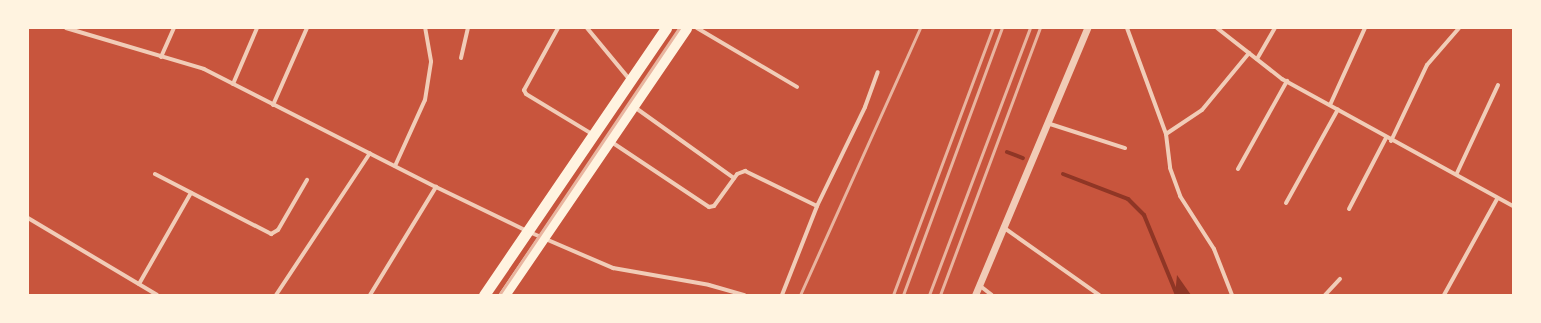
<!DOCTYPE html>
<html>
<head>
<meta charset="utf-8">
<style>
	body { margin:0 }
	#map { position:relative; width:1541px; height:323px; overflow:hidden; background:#c8553d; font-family:Poppins,sans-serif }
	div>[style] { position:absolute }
	.water>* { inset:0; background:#8f3625 }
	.stream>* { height:4px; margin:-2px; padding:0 2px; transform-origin:2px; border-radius:2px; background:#8f3625 }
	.minor>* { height:4px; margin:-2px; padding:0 2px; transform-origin:2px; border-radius:2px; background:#f1ccb7 }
	.tertiary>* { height:7px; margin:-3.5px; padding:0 3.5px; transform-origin:3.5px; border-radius:3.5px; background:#f1ccb7 }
	.trunk>* { height:11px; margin:-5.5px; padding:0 5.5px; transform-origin:5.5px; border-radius:5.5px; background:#fff3e0 }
	.rail>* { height:3px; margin:-1.5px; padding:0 1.5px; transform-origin:1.5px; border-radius:1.5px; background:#e9b49f }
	span { translate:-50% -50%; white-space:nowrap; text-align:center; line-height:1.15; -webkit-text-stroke:4px #fff3e0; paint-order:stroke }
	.frame { position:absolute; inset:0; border:29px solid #fff3e0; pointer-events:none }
</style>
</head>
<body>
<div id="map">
	<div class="water">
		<div style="clip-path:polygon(1177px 275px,1191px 295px,1175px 295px)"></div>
	</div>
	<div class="stream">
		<div style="left:1007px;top:152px;width:17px;rotate:21deg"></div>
		<div style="left:1063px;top:174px;width:70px;rotate:21deg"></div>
		<div style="left:1128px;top:199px;width:23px;rotate:45deg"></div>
		<div style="left:1144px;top:215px;width:87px;rotate:67.6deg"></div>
	</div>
	<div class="minor">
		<div style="left:66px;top:28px;width:144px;rotate:16.5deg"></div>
		<div style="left:204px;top:69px;width:260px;rotate:27deg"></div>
		<div style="left:436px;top:187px;width:101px;rotate:25.8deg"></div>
		<div style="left:527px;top:231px;width:94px;rotate:23.3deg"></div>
		<div style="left:613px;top:268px;width:97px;rotate:10deg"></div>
		<div style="left:709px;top:285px;width:37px;rotate:16deg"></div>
		<div style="left:558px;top:28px;width:71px;rotate:118.7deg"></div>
		<div style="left:524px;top:90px;width:4px;rotate:63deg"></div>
		<div style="left:526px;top:94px;width:77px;rotate:31.2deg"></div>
		<div style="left:587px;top:28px;width:67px;rotate:50.4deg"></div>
		<div style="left:697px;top:28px;width:116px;rotate:30.5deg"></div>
		<div style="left:1127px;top:28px;width:113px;rotate:69.8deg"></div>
		<div style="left:1166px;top:134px;width:34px;rotate:83deg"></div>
		<div style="left:1170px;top:168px;width:30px;rotate:70deg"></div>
		<div style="left:1180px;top:196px;width:63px;rotate:57.3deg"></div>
		<div style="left:1214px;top:249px;width:49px;rotate:68.6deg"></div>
		<div style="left:1217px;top:28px;width:83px;rotate:38.1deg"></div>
		<div style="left:1282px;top:79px;width:264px;rotate:28.8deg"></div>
		<div style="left:161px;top:57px;width:32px;rotate:-66deg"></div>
		<div style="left:461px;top:58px;width:31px;rotate:-77deg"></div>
		<div style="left:1257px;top:59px;width:36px;rotate:-60deg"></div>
		<div style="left:233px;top:84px;width:61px;rotate:-66.8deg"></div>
		<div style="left:273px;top:105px;width:84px;rotate:-66.2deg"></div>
		<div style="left:1330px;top:105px;width:85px;rotate:-65.6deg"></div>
		<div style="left:633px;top:106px;width:124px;rotate:35.5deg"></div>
		<div style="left:1047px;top:123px;width:82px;rotate:17.8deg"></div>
		<div style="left:1166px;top:134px;width:43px;rotate:-33.7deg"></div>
		<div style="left:1202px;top:110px;width:74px;rotate:-50.5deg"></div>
		<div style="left:610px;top:141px;width:119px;rotate:33.7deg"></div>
		<div style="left:709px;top:207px;width:5px;rotate:-11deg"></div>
		<div style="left:714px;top:206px;width:39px;rotate:-54deg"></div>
		<div style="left:737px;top:174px;width:9px;rotate:-21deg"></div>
		<div style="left:745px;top:171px;width:80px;rotate:25.9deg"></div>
		<div style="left:1391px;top:141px;width:84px;rotate:-64.7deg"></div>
		<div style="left:1427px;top:65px;width:49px;rotate:-49.1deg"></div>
		<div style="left:395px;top:166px;width:72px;rotate:-65.6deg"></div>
		<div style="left:425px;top:100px;width:39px;rotate:-81deg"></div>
		<div style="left:431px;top:61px;width:34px;rotate:-100deg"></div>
		<div style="left:1238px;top:169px;width:101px;rotate:-60.9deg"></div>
		<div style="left:1457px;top:173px;width:97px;rotate:-65deg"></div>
		<div style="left:155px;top:174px;width:131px;rotate:27.3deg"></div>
		<div style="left:271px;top:234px;width:8px;rotate:-30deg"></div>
		<div style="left:278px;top:230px;width:58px;rotate:-59.9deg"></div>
		<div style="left:1286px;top:203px;width:107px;rotate:-61deg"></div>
		<div style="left:1349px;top:209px;width:80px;rotate:-62.5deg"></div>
		<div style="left:28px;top:218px;width:150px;rotate:30.8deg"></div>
		<div style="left:1003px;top:227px;width:118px;rotate:35.3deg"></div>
		<div style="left:139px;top:284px;width:105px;rotate:-60.3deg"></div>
		<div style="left:979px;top:285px;width:16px;rotate:38deg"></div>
		<div style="left:276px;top:295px;width:170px;rotate:-56.5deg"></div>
		<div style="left:370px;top:295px;width:127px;rotate:-58.6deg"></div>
		<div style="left:782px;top:295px;width:96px;rotate:-68.5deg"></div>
		<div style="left:817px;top:206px;width:110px;rotate:-64.1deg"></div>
		<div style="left:865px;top:107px;width:37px;rotate:-70deg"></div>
		<div style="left:1325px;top:295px;width:22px;rotate:-47deg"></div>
		<div style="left:1444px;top:295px;width:110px;rotate:-61.1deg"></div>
	</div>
	<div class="tertiary">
		<div style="left:975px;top:295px;width:290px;rotate:-67.2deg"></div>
	</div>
	<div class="trunk">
		<div style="left:484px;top:295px;width:323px;rotate:-55.7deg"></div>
		<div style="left:504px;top:295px;width:323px;rotate:-55.7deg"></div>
	</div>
	<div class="rail">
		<div style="left:499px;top:295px;width:322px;rotate:-56deg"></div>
		<div style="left:800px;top:295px;width:293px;rotate:-65.8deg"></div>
		<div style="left:893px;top:295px;width:285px;rotate:-69.5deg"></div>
		<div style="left:903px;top:295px;width:285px;rotate:-69.7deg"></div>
		<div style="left:929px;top:295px;width:285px;rotate:-69.3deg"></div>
		<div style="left:940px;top:295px;width:285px;rotate:-69.5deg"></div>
	</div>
	<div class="frame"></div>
</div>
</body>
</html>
